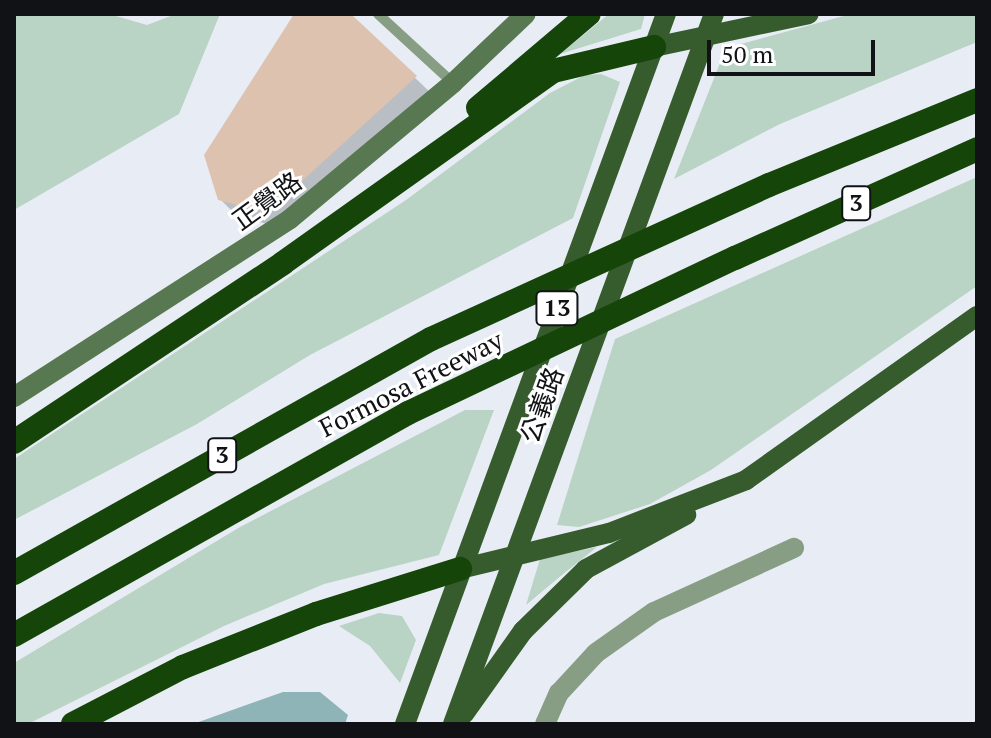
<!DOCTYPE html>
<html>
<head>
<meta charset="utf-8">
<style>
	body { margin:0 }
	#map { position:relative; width:991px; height:738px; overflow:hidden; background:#e8edf5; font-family:"PT Serif","Noto Sans TC",serif }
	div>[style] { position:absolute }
	.green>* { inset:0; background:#b9d3c5 }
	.water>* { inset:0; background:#8fb4b8 }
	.shadow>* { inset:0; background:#0003 }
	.stream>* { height:7px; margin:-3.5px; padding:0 3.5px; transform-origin:3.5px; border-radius:3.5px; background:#8fb4b8 }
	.building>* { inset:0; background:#dec2b0 }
	.lane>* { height:10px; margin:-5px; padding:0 5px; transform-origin:5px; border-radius:5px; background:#889e84 }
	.street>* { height:20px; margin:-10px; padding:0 10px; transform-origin:10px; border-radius:10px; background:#889e84 }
	.secondary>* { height:20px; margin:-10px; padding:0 10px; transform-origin:10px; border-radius:10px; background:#587852 }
	.primary>* { height:20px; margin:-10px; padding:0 10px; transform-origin:10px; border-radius:10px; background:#365c2e }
	.highway>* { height:24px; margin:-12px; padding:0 12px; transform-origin:12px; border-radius:12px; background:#16450a }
	.highway-bridge>* { height:24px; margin:-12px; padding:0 12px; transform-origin:12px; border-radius:12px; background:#16450a }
	span { translate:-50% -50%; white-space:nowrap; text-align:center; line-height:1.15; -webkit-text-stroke:6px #fff; paint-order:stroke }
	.shield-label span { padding:2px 6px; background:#fff; border:2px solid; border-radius:6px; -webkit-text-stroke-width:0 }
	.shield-label { font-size:24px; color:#101215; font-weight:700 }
	.street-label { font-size:26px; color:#101215 }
	.frame { position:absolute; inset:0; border:16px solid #101215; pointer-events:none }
	.scale { position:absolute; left:707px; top:40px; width:168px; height:36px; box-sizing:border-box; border:4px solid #101215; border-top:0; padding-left:10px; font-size:24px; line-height:28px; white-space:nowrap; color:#101215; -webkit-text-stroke:6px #fff; paint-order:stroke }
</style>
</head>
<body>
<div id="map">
	<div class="green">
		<div style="clip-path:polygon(14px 14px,109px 14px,147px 25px,176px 14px,220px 14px,179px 114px,14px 210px)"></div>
		<div style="clip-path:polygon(609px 14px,645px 14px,641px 29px,560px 54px)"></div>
		<div style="clip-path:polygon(851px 14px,977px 14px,977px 42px,780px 124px,674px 179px,726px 48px)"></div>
		<div style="clip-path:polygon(601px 74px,620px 82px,573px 218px,310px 355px,197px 424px,14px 520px,14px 459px,406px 200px,550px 93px,585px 75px)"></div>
		<div style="clip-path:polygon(977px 177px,977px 286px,711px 470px,650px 504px,579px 527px,557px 525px,615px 339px)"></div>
		<div style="clip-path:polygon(465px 410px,494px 410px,439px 555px,324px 584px,224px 626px,28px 724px,14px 724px,14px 663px,240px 527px)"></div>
		<div style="clip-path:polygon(597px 547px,557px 579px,526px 605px,540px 559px)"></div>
		<div style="clip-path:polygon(379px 613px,402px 616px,416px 640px,400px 683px,370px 646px,339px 626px)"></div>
	</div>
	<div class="water">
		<div style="clip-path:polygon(283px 692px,320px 692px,348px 715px,345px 724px,193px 724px)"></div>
	</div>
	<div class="shadow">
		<div style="clip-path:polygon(300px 14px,348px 14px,432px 94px,285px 229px,237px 216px,220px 199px)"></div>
	</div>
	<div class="stream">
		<div style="left:976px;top:724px;width:1px;rotate:-45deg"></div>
	</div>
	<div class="building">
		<div style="clip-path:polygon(294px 14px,351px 14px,417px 76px,267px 213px,218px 200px,204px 155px)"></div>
	</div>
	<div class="lane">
		<div style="left:378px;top:14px;width:102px;rotate:42.6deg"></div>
	</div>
	<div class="street">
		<div style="left:545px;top:724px;width:34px;rotate:-66deg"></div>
		<div style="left:559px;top:693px;width:54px;rotate:-47.2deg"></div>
		<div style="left:596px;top:653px;width:71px;rotate:-35.3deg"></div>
		<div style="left:654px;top:612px;width:154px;rotate:-24.6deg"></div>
	</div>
	<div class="secondary">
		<div style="left:14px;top:397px;width:328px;rotate:-32.8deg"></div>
		<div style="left:290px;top:219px;width:212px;rotate:-39.8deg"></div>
		<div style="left:453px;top:83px;width:100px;rotate:-43.4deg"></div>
	</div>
	<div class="primary">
		<div style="left:654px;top:47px;width:158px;rotate:-12deg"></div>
		<div style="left:460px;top:569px;width:153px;rotate:-13.6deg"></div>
		<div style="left:609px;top:533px;width:147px;rotate:-21.1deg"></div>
		<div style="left:746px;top:480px;width:283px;rotate:-35.4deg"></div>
		<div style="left:464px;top:714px;width:102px;rotate:-54.6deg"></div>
		<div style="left:523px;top:631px;width:88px;rotate:-44.5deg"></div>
		<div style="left:586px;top:569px;width:114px;rotate:-28.4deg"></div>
		<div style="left:405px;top:724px;width:756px;rotate:-69.82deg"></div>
		<div style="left:453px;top:724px;width:756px;rotate:-69.82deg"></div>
	</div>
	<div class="highway">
		<div style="left:478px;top:108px;width:145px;rotate:-40.3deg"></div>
		<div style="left:769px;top:185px;width:225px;rotate:-22.2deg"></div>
		<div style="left:735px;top:258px;width:265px;rotate:-24.2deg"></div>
		<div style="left:14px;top:442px;width:323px;rotate:-33.6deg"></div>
		<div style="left:283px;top:263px;width:331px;rotate:-35.4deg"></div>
		<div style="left:553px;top:71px;width:104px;rotate:-13.4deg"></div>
		<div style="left:14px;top:573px;width:478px;rotate:-29.3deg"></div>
		<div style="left:14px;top:635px;width:452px;rotate:-29.4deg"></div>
		<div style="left:73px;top:724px;width:124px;rotate:-27.4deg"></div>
		<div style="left:183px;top:667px;width:143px;rotate:-21.7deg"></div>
		<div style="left:316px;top:614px;width:151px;rotate:-17.4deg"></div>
	</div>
	<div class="highway-bridge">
		<div style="left:431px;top:339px;width:371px;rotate:-24.5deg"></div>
		<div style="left:408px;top:413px;width:362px;rotate:-25.4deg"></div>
	</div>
	<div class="shield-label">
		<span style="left:856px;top:203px">3</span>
		<span style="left:557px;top:308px">13</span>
		<span style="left:222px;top:455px">3</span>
	</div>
	<div class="street-label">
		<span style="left:267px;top:201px;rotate:-36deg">正覺路</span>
		<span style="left:411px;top:384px;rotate:-27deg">Formosa Freeway</span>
		<span style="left:542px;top:405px;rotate:-70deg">公義路</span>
	</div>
	<div class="frame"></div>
	<div class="scale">50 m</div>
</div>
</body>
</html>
